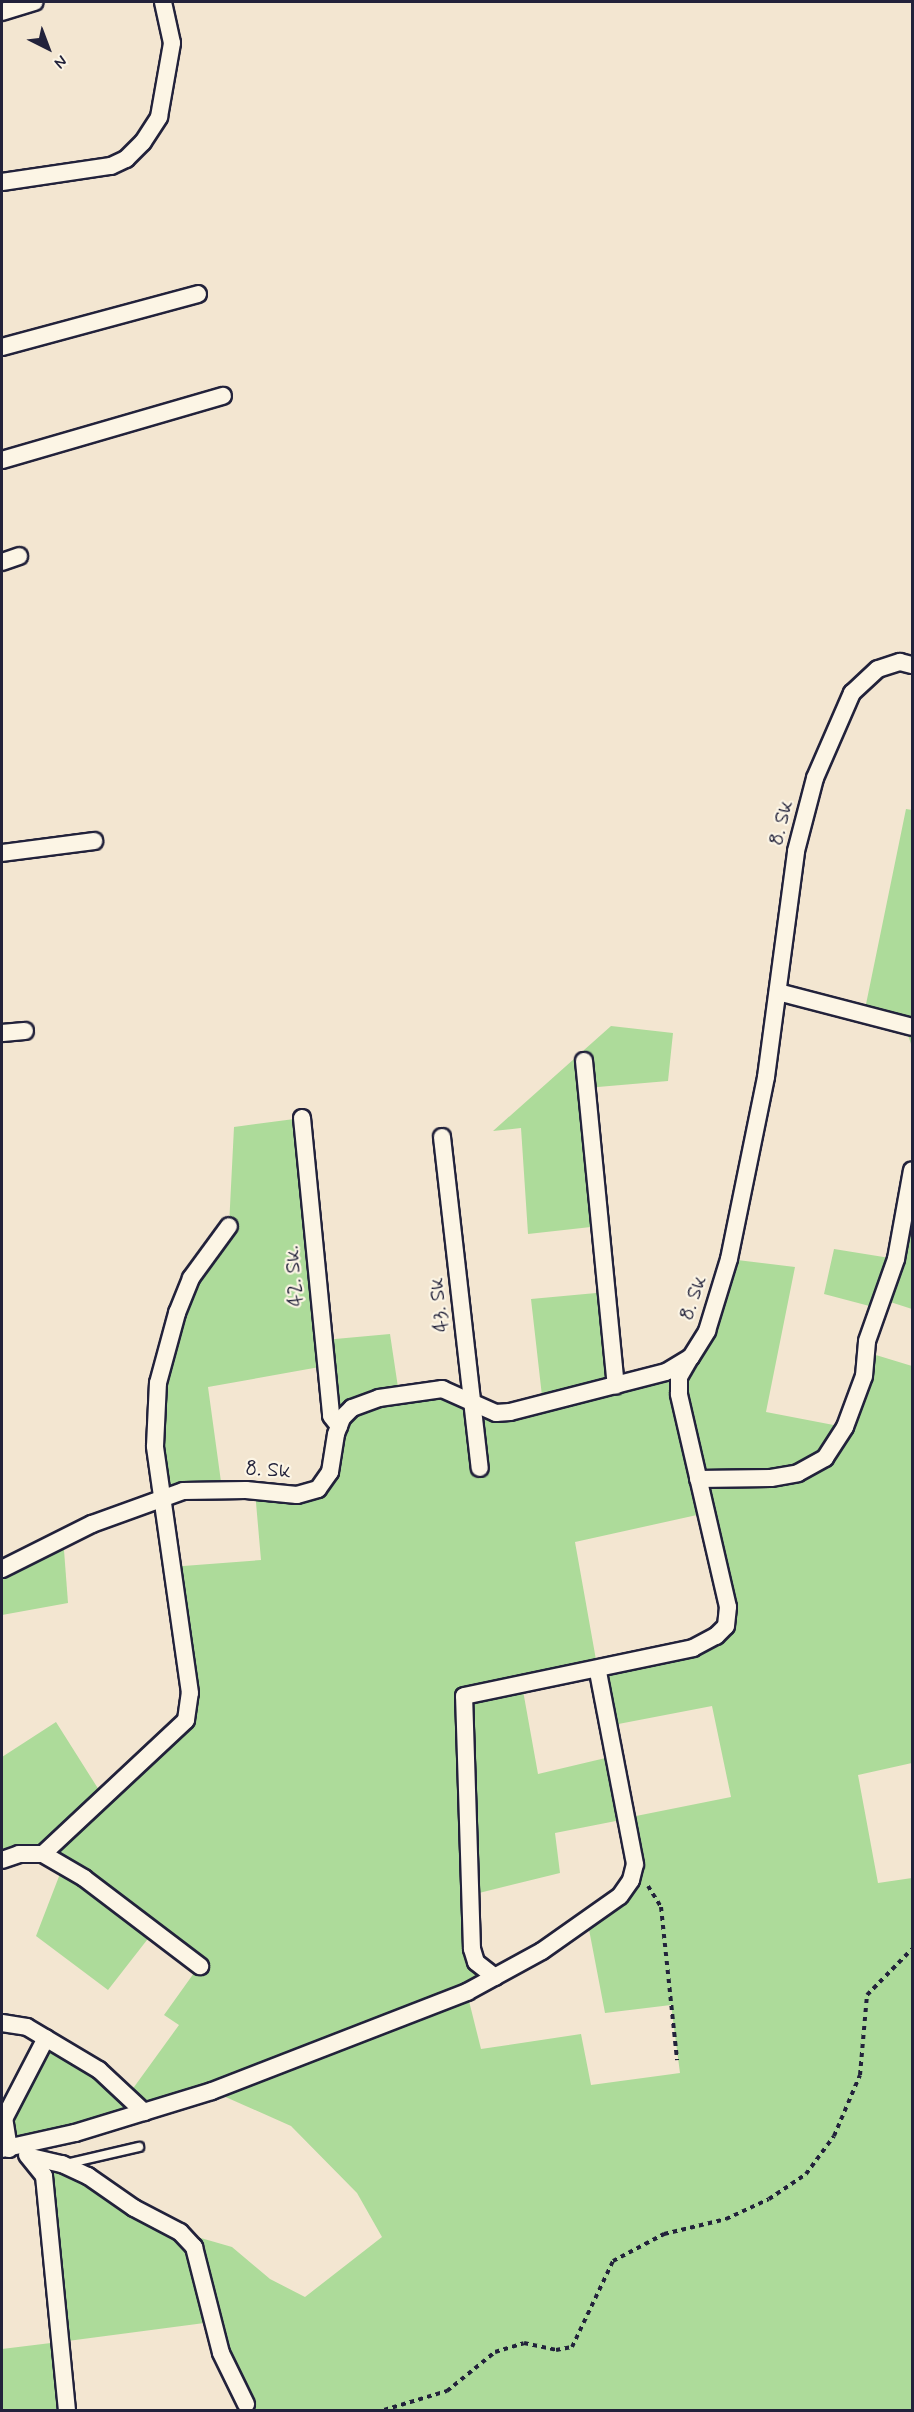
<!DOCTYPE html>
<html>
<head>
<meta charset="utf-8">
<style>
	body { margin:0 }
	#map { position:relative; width:914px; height:2412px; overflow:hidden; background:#f3e6d1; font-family:Mynerve,sans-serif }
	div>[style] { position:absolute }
	.green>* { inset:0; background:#addb9a }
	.path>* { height:4px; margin-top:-2px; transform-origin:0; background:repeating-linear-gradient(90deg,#22223b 0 4.5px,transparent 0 9px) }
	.roads { filter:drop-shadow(2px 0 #22223b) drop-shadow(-2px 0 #22223b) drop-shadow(0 2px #22223b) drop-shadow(0 -2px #22223b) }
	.service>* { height:8px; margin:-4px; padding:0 4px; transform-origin:4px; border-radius:4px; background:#fcf5e5 }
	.minor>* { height:16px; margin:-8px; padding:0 8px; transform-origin:8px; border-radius:8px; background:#fcf5e5 }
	span { translate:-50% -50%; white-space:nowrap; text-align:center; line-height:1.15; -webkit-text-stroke:4.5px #fcf5e5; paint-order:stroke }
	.street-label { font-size:21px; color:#22223b }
	.frame { position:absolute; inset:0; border:3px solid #22223b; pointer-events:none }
	.north { position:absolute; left:18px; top:18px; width:60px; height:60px; -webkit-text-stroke:4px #fcf5e5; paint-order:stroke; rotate:138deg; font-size:16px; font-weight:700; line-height:24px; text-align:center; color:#22223b }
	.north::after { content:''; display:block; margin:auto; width:21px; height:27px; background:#22223b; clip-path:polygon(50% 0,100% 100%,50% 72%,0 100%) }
</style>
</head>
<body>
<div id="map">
	<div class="green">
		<div style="clip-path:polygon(906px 809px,912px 810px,912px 1047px,904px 1023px,864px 1014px)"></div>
		<div style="clip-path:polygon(611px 1026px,673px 1033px,668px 1081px,586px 1088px,600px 1226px,528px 1234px,521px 1128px,493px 1131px)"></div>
		<div style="clip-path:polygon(evenodd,302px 1118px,324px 1340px,390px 1334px,399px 1394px,419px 1390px,478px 1406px,543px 1405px,531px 1299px,607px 1292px,616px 1385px,691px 1357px,729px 1259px,795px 1267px,766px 1412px,844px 1427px,866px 1352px,912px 1366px,912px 1763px,858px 1775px,878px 1883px,912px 1878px,912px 2410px,249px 2410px,212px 2322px,60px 2342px,67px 2410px,2px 2410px,2px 2349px,59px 2342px,44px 2176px,31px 2157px,62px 2164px,180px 2232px,232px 2247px,270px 2279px,305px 2297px,382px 2237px,357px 2193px,291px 2126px,212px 2091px,9px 2149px,5px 2136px,46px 2038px,129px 2094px,179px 2025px,164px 2015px,199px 1966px,154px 1931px,108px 1990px,36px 1936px,63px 1866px,43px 1854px,2px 1860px,2px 1757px,56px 1722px,104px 1798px,186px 1719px,170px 1567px,261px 1560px,255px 1491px,318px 1489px,333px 1462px,325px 1366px,208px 1387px,222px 1489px,160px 1499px,155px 1446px,177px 1313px,229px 1226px,234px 1127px,302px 1118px,706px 1513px,726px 1626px,697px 1645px,693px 1638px,598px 1671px,575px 1542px,706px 1513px,302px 1118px,598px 1671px,608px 1726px,712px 1706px,731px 1797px,626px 1818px,614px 1756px,538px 1774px,522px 1685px,598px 1671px,302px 1118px,626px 1819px,631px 1880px,587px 1919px,605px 2013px,671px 2005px,680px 2073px,591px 2085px,581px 2034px,481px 2049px,467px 1993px,495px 1977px,472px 1949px,471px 1895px,560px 1873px,555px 1833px,626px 1819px)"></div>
		<div style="clip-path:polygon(903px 1223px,912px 1225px,912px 1309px,881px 1299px,877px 1308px,824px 1294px,834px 1249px,896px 1259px)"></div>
		<div style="clip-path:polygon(63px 1537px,68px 1603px,2px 1615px,2px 1569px)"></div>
	</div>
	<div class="path">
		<div style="left:648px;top:1886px;width:25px;rotate:58deg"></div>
		<div style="left:661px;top:1907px;width:154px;rotate:84deg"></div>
		<div style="left:384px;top:2410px;width:66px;rotate:-16.8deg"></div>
		<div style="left:447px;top:2391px;width:62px;rotate:-39.1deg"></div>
		<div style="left:495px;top:2352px;width:30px;rotate:-17deg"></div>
		<div style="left:524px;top:2343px;width:33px;rotate:12deg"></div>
		<div style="left:556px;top:2350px;width:16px;rotate:-11deg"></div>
		<div style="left:572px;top:2347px;width:95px;rotate:-64.5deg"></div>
		<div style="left:613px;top:2261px;width:58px;rotate:-27.9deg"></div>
		<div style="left:664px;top:2234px;width:64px;rotate:-13.6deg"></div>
		<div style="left:726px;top:2219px;width:47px;rotate:-24.9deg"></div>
		<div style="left:769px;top:2199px;width:45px;rotate:-34deg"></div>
		<div style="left:806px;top:2174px;width:47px;rotate:-53.6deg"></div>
		<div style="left:834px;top:2136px;width:66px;rotate:-66.9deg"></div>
		<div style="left:860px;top:2075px;width:80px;rotate:-85deg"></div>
		<div style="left:867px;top:1995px;width:64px;rotate:-45.6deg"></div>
	</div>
	<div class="roads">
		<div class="service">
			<div style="left:70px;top:2163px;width:71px;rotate:-13.1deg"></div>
		</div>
		<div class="minor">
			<div style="left:2px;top:12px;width:34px;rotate:-17deg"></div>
			<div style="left:2px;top:182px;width:110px;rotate:-8.4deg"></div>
			<div style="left:111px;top:166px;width:17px;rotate:-25deg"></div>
			<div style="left:126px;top:159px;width:24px;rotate:-45deg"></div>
			<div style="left:143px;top:142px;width:30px;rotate:-57deg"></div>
			<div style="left:159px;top:117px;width:75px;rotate:-80deg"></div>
			<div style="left:172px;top:43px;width:42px;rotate:-102.4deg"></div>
			<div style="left:2px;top:347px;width:203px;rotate:-15.1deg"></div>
			<div style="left:2px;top:460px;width:230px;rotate:-16.2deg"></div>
			<div style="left:2px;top:562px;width:18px;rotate:-19deg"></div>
			<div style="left:2px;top:853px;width:93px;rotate:-7.4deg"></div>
			<div style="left:778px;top:992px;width:138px;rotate:14.6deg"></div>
			<div style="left:2px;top:1033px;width:23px;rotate:-5deg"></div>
			<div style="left:584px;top:1061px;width:326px;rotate:84.4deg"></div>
			<div style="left:302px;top:1118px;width:299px;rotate:84.4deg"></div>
			<div style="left:331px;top:1416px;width:13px;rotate:51deg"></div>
			<div style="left:442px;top:1137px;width:333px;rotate:83.5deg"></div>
			<div style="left:698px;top:1479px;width:73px;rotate:-0.8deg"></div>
			<div style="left:771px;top:1478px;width:27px;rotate:-10deg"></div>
			<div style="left:798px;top:1473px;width:31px;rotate:-29deg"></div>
			<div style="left:825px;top:1458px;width:37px;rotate:-57deg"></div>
			<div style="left:845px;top:1427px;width:54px;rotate:-69.6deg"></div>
			<div style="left:864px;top:1376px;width:35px;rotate:-85deg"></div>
			<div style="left:867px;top:1341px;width:87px;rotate:-70.5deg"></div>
			<div style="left:896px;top:1259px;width:90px;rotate:-79.8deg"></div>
			<div style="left:2px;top:1569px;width:101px;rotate:-26.6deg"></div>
			<div style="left:92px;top:1524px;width:97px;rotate:-19.9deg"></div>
			<div style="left:183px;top:1491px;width:63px;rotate:-0.9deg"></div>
			<div style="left:246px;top:1490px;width:51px;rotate:5.6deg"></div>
			<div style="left:297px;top:1495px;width:22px;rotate:-16deg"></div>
			<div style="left:318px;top:1489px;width:21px;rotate:-55deg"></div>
			<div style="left:330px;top:1472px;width:38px;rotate:-81deg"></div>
			<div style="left:336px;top:1434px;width:17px;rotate:-69deg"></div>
			<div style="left:342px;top:1418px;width:14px;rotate:-45deg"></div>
			<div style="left:352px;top:1408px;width:29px;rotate:-20deg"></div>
			<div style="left:379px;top:1398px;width:64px;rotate:-8.1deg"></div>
			<div style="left:442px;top:1389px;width:59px;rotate:24deg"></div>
			<div style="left:496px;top:1413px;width:14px;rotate:-4deg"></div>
			<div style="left:510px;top:1412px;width:161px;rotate:-14.4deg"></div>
			<div style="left:666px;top:1372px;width:29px;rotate:-31deg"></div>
			<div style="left:691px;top:1357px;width:31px;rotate:-58deg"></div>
			<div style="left:707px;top:1331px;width:75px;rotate:-73deg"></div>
			<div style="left:729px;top:1259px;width:186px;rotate:-78.5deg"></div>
			<div style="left:766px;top:1077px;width:228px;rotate:-82.4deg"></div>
			<div style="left:796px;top:851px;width:75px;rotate:-75.4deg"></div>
			<div style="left:815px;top:778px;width:93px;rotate:-66.5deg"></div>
			<div style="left:852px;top:693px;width:35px;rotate:-43deg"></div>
			<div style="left:878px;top:669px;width:23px;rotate:-18deg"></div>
			<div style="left:900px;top:662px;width:12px;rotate:14deg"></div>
			<div style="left:43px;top:1854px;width:196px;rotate:-43.1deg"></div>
			<div style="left:186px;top:1720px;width:27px;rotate:-82deg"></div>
			<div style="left:190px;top:1693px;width:249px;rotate:-98.1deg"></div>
			<div style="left:155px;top:1446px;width:63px;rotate:-87.3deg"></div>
			<div style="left:158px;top:1383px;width:73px;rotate:-74.8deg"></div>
			<div style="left:177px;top:1313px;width:38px;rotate:-68deg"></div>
			<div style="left:191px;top:1278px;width:64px;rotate:-53.8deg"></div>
			<div style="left:2px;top:1860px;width:18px;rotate:-19deg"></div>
			<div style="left:19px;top:1854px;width:24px"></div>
			<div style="left:43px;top:1854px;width:48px;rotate:30.3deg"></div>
			<div style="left:84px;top:1878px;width:146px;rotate:37.2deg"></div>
			<div style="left:495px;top:1977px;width:24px;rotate:-142deg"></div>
			<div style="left:476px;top:1962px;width:14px;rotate:-107deg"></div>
			<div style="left:472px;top:1949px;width:253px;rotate:-91.8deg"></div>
			<div style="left:464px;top:1696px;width:234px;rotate:-11.8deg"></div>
			<div style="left:693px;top:1648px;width:26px;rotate:-28deg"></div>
			<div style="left:716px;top:1636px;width:14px;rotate:-45deg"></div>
			<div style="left:726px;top:1626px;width:19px;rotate:-84deg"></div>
			<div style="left:728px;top:1607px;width:219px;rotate:-103deg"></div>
			<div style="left:679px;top:1394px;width:17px;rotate:-90deg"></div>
			<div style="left:679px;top:1377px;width:22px;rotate:-60deg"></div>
			<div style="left:2px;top:2023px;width:25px;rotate:9deg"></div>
			<div style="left:27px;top:2027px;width:84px;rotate:30.8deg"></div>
			<div style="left:99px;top:2070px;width:62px;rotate:43deg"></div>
			<div style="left:2px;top:2149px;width:75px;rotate:-12.4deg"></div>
			<div style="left:75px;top:2133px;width:143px;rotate:-17deg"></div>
			<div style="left:212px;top:2091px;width:274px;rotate:-21.2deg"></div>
			<div style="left:467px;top:1992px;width:85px;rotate:-28.7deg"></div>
			<div style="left:542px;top:1951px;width:95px;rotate:-35.2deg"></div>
			<div style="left:620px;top:1896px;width:19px;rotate:-55deg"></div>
			<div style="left:631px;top:1880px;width:16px;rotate:-76deg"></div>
			<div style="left:635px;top:1864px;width:197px;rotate:-100.9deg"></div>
			<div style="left:9px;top:2149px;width:30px;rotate:-99deg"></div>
			<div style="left:4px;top:2119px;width:91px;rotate:-62.6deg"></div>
			<div style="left:27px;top:2155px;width:27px;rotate:51deg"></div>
			<div style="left:44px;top:2176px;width:235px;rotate:84.4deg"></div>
			<div style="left:31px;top:2157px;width:32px;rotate:13deg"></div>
			<div style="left:62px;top:2164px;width:29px;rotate:25deg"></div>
			<div style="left:88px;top:2176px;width:56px;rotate:34.8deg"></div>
			<div style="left:134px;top:2208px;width:52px;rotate:27.6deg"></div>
			<div style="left:180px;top:2232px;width:21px;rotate:47deg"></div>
			<div style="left:194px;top:2247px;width:109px;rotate:75.7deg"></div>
			<div style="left:221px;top:2353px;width:57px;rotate:63.9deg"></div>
		</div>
	</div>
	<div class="street-label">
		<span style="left:781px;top:823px;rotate:-77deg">8. Sk</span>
		<span style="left:294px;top:1276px;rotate:-95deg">42. Sk.</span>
		<span style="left:693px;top:1298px;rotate:-72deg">8. Sk</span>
		<span style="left:439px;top:1305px;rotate:-97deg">43. Sk</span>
		<span style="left:268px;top:1470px;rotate:4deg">8. Sk</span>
	</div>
	<div class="frame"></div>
	<div class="north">N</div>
</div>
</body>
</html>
